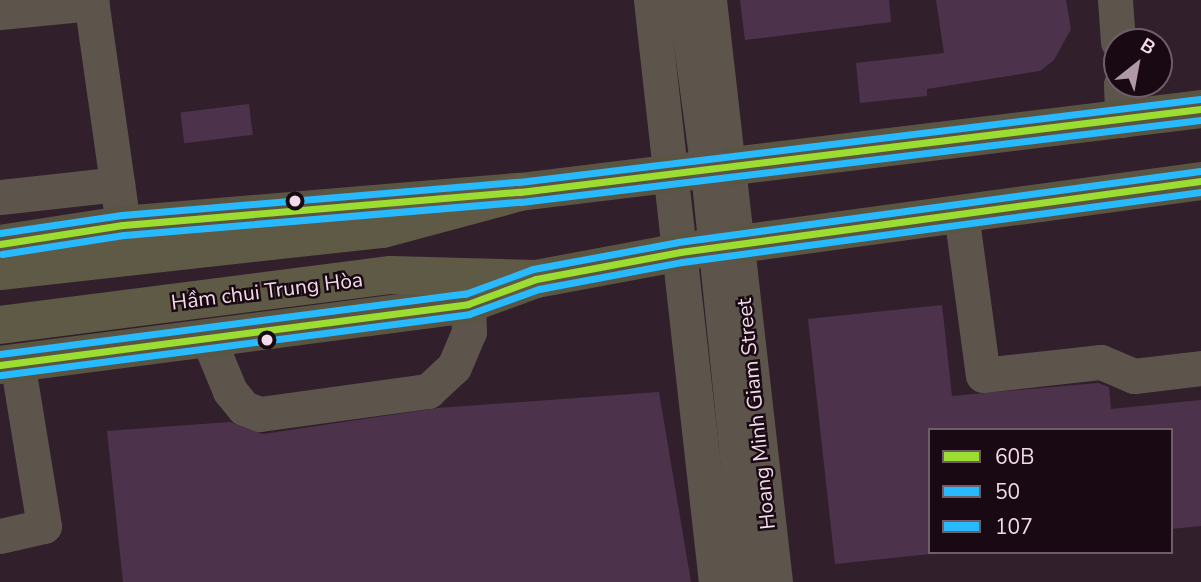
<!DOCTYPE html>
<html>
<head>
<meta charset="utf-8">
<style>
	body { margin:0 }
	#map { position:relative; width:1201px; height:582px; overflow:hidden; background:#321f2c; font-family:"Nunito Sans",sans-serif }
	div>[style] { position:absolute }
	.building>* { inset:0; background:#4c334b; transform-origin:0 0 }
	.minor>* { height:35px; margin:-17.5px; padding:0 17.5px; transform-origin:17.5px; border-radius:17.5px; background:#5d554b }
	.major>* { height:38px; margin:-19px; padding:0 19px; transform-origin:19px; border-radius:19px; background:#5a5543 }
	.highway>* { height:38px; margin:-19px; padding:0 19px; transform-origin:19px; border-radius:19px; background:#5f5a46 }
	.minor-bridge>* { height:35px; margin:-17.5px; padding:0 17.5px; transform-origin:17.5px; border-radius:17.5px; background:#5d554b }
	.bus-1>* { height:7px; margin:-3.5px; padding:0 3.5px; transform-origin:3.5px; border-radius:3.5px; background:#9cdd31 }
	.bus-2>* { height:7px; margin:-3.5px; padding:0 3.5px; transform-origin:3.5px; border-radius:3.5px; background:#27baff }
	.bus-3>* { height:7px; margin:-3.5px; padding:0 3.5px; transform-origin:3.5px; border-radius:3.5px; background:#27baff }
	.dots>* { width:19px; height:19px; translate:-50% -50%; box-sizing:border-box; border:4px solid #180913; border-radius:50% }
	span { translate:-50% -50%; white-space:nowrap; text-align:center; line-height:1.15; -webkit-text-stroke:5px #180913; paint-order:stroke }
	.street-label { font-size:21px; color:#f3dae9 }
	.legend { position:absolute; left:928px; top:428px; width:245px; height:126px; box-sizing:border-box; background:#180913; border:2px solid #705d69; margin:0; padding:9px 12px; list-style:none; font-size:21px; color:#f3dae9 }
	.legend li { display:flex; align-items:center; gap:14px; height:35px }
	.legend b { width:35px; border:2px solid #705d69 }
	.north { position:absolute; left:1103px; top:28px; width:70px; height:70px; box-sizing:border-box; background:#180913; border:2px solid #705d69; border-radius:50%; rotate:31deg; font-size:19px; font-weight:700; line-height:28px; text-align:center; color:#f3dae9 }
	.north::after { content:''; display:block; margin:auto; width:24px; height:32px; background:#af99a7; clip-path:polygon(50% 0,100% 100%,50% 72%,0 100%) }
</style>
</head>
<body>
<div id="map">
	<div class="building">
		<div style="clip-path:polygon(740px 0,889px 0,891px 22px,745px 40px)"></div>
		<div style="clip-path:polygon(936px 0,1066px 0,1071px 29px,1054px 60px,1040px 71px,927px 89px,927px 96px,860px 103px,856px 63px,944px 53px)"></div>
		<div style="left:249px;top:104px;width:31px;height:69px;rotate:83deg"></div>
		<div style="clip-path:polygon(942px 305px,952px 396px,1098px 383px,1109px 387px,1111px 409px,1201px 400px,1201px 526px,1171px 529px,1171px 430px,930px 430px,930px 554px,835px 564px,808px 319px)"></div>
		<div style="clip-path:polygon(659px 392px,691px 582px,123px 582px,107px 431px,230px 422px,263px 434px,438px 408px)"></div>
	</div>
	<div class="minor">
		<div style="left:91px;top:0;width:227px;rotate:81.9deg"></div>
		<div style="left:651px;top:0;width:586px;rotate:83.63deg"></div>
		<div style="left:709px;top:0;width:586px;rotate:83.53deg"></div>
		<div style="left:1115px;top:0;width:42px;rotate:85.9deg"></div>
		<div style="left:0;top:12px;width:92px;rotate:-5.6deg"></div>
		<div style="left:1121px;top:84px;width:36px;rotate:88deg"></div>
		<div style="left:0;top:197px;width:118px;rotate:-6.3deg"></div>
		<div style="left:961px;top:213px;width:163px;rotate:82.3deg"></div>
		<div style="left:983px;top:375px;width:119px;rotate:-6.3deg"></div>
		<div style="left:1101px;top:362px;width:36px;rotate:23deg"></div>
		<div style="left:1134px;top:376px;width:67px;rotate:-6.8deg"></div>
		<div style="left:208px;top:338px;width:57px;rotate:67.5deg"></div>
		<div style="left:230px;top:391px;width:22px;rotate:51deg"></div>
		<div style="left:244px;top:408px;width:17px;rotate:21deg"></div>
		<div style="left:260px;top:414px;width:170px;rotate:-7.8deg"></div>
		<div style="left:428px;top:391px;width:35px;rotate:-43deg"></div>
		<div style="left:454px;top:367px;width:38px;rotate:-67deg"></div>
		<div style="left:469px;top:332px;width:28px;rotate:-92deg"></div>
		<div style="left:0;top:536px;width:45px;rotate:-12.8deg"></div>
		<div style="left:44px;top:526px;width:166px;rotate:-99.3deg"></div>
	</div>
	<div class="major">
		<div style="left:0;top:244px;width:124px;rotate:-8.8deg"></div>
		<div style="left:123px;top:225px;width:398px;rotate:-4.8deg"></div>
		<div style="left:520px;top:192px;width:686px;rotate:-6.95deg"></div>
		<div style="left:0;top:365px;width:472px;rotate:-7.4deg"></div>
		<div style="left:468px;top:304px;width:72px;rotate:-20.2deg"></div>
		<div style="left:536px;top:279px;width:147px;rotate:-10.6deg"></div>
		<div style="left:680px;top:252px;width:526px;rotate:-7.76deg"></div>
	</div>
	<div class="highway">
		<div style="left:0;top:271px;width:385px;rotate:-6.3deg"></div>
		<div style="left:383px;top:229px;width:142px;rotate:-15.1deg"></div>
		<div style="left:0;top:325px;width:394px;rotate:-7.3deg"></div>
		<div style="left:391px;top:275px;width:145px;rotate:1.6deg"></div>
	</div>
	<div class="minor-bridge">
		<div style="left:685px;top:0;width:163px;rotate:82.3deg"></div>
		<div style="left:707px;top:162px;width:422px;rotate:84.2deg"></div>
	</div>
	<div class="bus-1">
		<div style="left:0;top:244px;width:124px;rotate:-8.8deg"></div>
		<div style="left:123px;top:225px;width:398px;rotate:-4.8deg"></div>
		<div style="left:520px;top:192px;width:686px;rotate:-6.95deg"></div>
		<div style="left:0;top:365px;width:472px;rotate:-7.4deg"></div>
		<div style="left:468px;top:304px;width:72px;rotate:-20.2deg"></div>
		<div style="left:536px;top:279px;width:147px;rotate:-10.6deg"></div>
		<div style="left:680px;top:252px;width:526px;rotate:-7.76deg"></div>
	</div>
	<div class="bus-2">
		<div style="left:2px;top:254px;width:123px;rotate:-8.9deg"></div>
		<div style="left:124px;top:235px;width:398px;rotate:-4.8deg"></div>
		<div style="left:521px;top:202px;width:685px;rotate:-6.88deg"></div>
		<div style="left:1px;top:375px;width:472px;rotate:-7.4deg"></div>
		<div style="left:469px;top:314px;width:74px;rotate:-19.7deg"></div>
		<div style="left:539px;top:289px;width:146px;rotate:-10.7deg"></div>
		<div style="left:682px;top:262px;width:524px;rotate:-7.68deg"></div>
	</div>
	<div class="bus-3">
		<div style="left:0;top:233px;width:123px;rotate:-8.4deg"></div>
		<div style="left:122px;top:215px;width:398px;rotate:-4.8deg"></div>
		<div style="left:519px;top:182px;width:686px;rotate:-6.95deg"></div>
		<div style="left:0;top:354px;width:469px;rotate:-7.4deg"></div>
		<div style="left:465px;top:294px;width:72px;rotate:-20.2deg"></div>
		<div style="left:533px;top:269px;width:147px;rotate:-10.5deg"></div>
		<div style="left:678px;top:242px;width:527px;rotate:-7.75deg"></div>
	</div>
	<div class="dots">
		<div style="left:295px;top:201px;background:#f3dae9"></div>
		<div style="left:267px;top:340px;background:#f3dae9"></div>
	</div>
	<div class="street-label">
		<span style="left:267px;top:291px;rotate:-7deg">Hầm chui Trung Hòa</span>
		<span style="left:756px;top:414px;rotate:-96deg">Hoang Minh Giam Street</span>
	</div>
	<ul class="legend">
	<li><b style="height:9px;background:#9cdd31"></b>60B</li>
	<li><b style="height:9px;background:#27baff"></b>50</li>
	<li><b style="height:9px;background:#27baff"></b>107</li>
	</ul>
	<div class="north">B</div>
</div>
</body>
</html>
